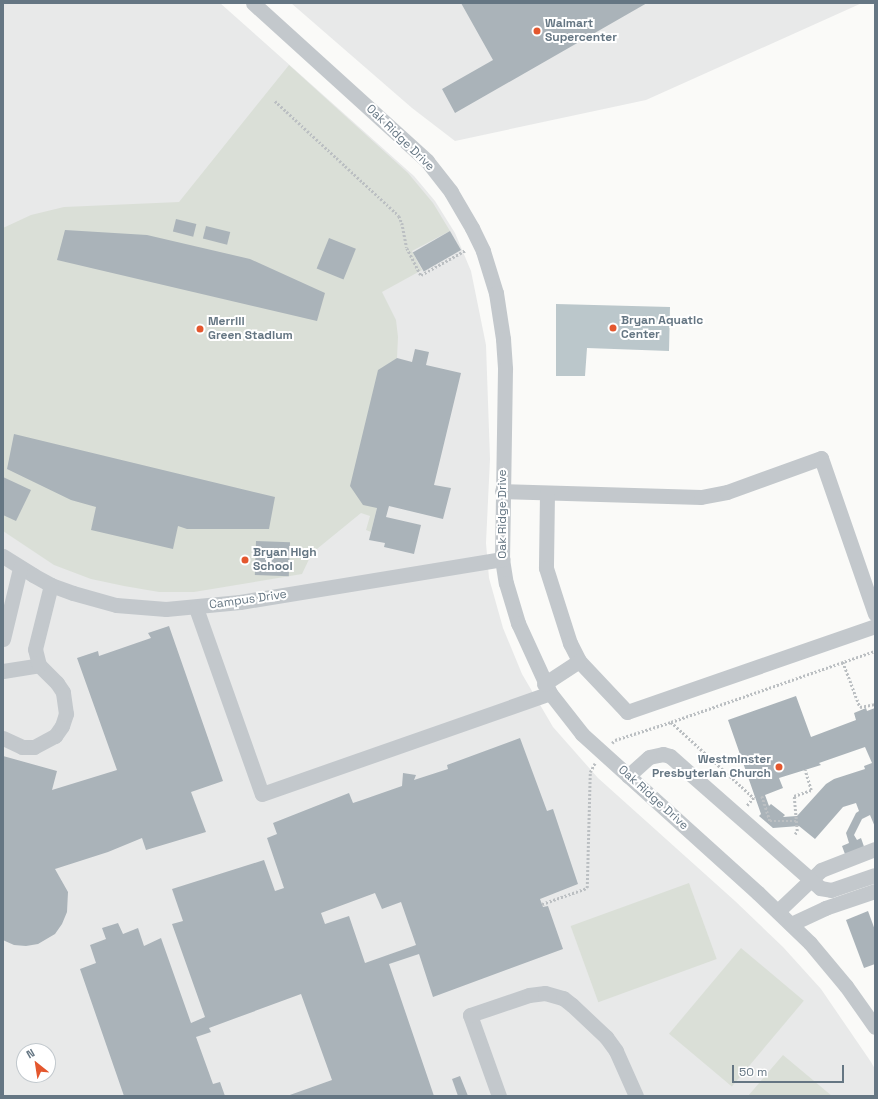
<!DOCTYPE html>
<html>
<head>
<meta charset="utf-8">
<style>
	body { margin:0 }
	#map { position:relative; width:878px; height:1099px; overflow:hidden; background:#fafaf8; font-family:"Space Grotesk",sans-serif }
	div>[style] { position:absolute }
	.built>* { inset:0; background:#e8e9e9 }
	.green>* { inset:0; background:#dadfd7; transform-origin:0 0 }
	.water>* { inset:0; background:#bbc7cb }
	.building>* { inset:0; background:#aab3b9; transform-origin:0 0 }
	.path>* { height:2.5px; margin-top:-1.25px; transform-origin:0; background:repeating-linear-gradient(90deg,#bbbfc2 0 2px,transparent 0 4px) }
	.minor>* { height:15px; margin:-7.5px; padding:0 7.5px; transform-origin:7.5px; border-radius:7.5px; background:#c3c8cc }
	.dots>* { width:11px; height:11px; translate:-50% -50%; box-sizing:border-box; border:2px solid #fff; border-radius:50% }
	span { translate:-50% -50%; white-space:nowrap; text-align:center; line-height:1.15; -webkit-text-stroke:4px #fff; paint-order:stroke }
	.poi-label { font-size:12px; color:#657683; font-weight:700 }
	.left { translate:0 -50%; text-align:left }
	.right { translate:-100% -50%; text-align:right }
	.street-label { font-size:12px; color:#657683 }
	.frame { position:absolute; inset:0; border:4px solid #657683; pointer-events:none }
	.north { position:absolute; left:16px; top:1043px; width:40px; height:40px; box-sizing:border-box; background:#fff; border:1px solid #c1c8cd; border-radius:50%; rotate:330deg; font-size:11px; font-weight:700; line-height:16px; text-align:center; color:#657683 }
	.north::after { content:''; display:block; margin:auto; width:14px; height:18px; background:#e4572e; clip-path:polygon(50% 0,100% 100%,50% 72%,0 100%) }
	.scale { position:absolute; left:732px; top:1065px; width:112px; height:18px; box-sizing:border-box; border:2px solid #657683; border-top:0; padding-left:5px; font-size:12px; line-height:14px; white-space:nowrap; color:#657683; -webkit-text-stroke:3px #fff; paint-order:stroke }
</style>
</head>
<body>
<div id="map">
	<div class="built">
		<div style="clip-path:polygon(evenodd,3px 3px,220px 3px,414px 176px,435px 201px,455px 233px,471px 271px,486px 345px,490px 459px,486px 543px,489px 578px,503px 628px,522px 674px,553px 727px,598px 778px,735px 901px,783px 947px,821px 989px,871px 1062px,875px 1069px,875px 1096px,3px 1096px,3px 3px,24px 1051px,48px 1051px,48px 1075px,24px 1075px,24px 1051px)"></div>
		<div style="clip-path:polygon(291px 3px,862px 3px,646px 100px,455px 141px,412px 108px)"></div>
	</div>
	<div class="green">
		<div style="clip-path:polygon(289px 65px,408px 173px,433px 203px,450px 231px,412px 251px,422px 270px,382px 292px,396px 320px,398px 337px,397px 358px,378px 371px,377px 508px,371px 532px,366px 530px,370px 516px,361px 513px,312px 553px,302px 574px,194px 592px,159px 592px,124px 586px,91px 579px,54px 565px,3px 531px,3px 228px,31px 215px,64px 207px,179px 202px)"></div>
		<div style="left:689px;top:883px;width:81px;height:126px;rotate:70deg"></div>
		<div style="left:741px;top:948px;width:82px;height:112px;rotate:40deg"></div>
		<div style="clip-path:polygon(783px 1055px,832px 1096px,748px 1096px)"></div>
	</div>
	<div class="water">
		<div style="clip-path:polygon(556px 304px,670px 307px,669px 351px,587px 348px,585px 376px,556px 376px)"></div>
	</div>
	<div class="building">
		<div style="clip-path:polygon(461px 3px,647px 3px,455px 113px,442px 89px,493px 60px)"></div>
		<div style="left:176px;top:219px;width:21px;height:13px;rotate:14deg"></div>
		<div style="left:206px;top:226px;width:25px;height:13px;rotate:14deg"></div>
		<div style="clip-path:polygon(65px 230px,147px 235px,250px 259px,325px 293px,317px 321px,57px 260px)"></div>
		<div style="left:450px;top:231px;width:22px;height:43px;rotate:60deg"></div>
		<div style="left:329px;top:238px;width:29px;height:33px;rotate:22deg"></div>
		<div style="clip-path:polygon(415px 349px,429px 352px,426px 365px,461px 373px,434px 485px,451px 488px,443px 519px,389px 506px,386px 517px,421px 525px,414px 554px,384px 547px,385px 543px,369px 540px,377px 508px,363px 505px,350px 486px,378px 370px,397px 358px,412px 362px)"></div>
		<div style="clip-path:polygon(14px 434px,275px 497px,269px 529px,187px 529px,178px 526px,173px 549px,91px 530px,96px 507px,71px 500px,7px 469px)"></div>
		<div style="clip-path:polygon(3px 477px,31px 490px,16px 521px,3px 515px)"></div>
		<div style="left:256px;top:541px;width:34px;height:34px;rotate:2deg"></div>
		<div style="clip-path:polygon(169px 626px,223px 781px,191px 792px,206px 832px,146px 850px,142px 838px,108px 852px,55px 869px,68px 892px,67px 912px,62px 924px,55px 934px,38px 944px,26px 946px,14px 945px,5px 941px,3px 940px,3px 756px,57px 771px,52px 790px,117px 770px,77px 658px,98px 651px,99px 656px,151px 638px,148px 633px)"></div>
		<div style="clip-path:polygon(evenodd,796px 696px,811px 737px,856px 720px,854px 713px,866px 708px,867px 711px,875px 708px,875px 827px,870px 815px,862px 819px,854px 835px,857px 840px,861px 838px,868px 858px,849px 865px,842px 846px,849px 843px,846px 833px,856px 813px,859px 811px,856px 803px,843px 807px,815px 839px,799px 826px,773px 828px,759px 816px,761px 814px,728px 720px,796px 696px,865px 747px,872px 763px,864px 766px,865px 769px,834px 779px,826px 784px,797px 816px,783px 817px,785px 815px,771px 804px,769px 806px,765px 795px,783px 788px,779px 778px,821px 765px,819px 763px,865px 747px)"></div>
		<div style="clip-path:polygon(evenodd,520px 738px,547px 811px,553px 809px,578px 884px,540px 899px,543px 907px,548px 906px,563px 949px,433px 997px,419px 954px,389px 964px,434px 1096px,287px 1096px,332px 1080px,301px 994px,209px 1028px,211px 1032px,196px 1037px,213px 1084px,220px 1082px,225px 1096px,124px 1096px,80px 969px,96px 963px,90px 945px,106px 939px,102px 928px,118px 923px,123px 934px,138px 928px,144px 946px,161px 938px,191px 1023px,205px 1017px,172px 924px,183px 921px,172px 889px,264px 860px,275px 891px,284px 888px,267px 838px,277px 834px,273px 823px,349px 793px,353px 803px,362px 800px,402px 786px,403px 773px,416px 775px,414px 780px,448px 769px,447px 765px,520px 738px,375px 893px,382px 909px,401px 902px,416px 945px,365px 963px,349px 916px,325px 924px,321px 913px,375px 893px)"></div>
		<div style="clip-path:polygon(868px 911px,875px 930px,875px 964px,864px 968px,846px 920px)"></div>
		<div style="clip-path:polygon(460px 1076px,468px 1096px,458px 1096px,452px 1079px)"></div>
	</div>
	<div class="path">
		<div style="left:275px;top:101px;width:169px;rotate:42.8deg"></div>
		<div style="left:399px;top:216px;width:8px;rotate:67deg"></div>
		<div style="left:402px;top:223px;width:25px;rotate:79deg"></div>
		<div style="left:407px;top:248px;width:30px;rotate:63deg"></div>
		<div style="left:421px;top:275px;width:51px;rotate:-29.1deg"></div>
		<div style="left:843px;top:662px;width:48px;rotate:69.3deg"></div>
		<div style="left:860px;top:707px;width:15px;rotate:-11deg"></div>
		<div style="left:671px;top:722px;width:113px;rotate:42.5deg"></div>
		<div style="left:754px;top:798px;width:11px;rotate:131deg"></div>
		<div style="left:612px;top:743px;width:4px;rotate:-45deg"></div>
		<div style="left:615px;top:740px;width:59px;rotate:-17.8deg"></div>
		<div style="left:671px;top:722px;width:216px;rotate:-19.2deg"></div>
		<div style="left:762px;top:796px;width:26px;rotate:72deg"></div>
		<div style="left:770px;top:821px;width:26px"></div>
		<div style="left:795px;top:834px;width:4px;rotate:-56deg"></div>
		<div style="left:797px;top:831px;width:35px;rotate:-95deg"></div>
		<div style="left:794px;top:796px;width:18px;rotate:-19deg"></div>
		<div style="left:811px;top:790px;width:21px;rotate:-107deg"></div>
		<div style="left:542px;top:904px;width:48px;rotate:-19.6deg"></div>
		<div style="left:587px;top:888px;width:116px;rotate:-88.5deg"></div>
		<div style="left:590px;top:772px;width:10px;rotate:-61deg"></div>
	</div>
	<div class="minor">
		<div style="left:253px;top:3px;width:235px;rotate:42.2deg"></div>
		<div style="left:427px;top:161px;width:39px;rotate:52deg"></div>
		<div style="left:451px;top:192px;width:42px;rotate:59.7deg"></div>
		<div style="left:472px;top:228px;width:25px;rotate:64deg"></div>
		<div style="left:483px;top:251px;width:44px;rotate:72.8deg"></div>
		<div style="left:496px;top:293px;width:47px;rotate:81.3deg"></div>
		<div style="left:503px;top:339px;width:30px;rotate:86deg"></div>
		<div style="left:505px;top:369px;width:190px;rotate:90.9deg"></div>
		<div style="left:502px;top:559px;width:24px;rotate:81deg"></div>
		<div style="left:506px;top:583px;width:42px;rotate:73.3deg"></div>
		<div style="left:518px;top:623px;width:77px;rotate:65.4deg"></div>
		<div style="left:550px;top:693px;width:52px;rotate:52deg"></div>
		<div style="left:582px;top:734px;width:237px;rotate:42.1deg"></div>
		<div style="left:758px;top:893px;width:72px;rotate:43.9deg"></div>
		<div style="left:810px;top:943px;width:56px;rotate:50.1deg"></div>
		<div style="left:846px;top:986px;width:50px;rotate:54.7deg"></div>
		<div style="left:502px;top:491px;width:199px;rotate:1.7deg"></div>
		<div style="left:701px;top:497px;width:26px;rotate:-11deg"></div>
		<div style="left:727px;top:492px;width:100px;rotate:-19.9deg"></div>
		<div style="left:821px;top:458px;width:165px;rotate:70.9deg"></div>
		<div style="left:547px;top:493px;width:75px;rotate:90.8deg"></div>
		<div style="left:546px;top:568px;width:79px;rotate:72.3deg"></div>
		<div style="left:570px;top:643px;width:20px;rotate:63deg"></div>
		<div style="left:579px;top:661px;width:70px;rotate:46.7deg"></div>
		<div style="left:627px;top:712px;width:262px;rotate:-19.1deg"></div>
		<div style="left:3px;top:556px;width:36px;rotate:32deg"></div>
		<div style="left:33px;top:575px;width:21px;rotate:29deg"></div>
		<div style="left:51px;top:585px;width:23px;rotate:20deg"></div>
		<div style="left:73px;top:593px;width:45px;rotate:15.6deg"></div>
		<div style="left:116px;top:605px;width:50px;rotate:4.6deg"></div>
		<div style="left:166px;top:609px;width:74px;rotate:-5.4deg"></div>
		<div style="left:240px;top:602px;width:266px;rotate:-9.3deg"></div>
		<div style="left:196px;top:608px;width:197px;rotate:70.5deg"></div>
		<div style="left:262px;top:794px;width:305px;rotate:-19.3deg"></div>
		<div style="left:3px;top:639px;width:73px;rotate:-76.5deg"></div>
		<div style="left:3px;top:671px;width:36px;rotate:-9deg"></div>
		<div style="left:544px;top:684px;width:42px;rotate:-33.3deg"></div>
		<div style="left:3px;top:738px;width:21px;rotate:25deg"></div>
		<div style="left:22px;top:747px;width:12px"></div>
		<div style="left:34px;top:747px;width:24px;rotate:-28deg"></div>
		<div style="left:55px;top:736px;width:12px;rotate:-55deg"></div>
		<div style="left:62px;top:726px;width:13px;rotate:-72deg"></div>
		<div style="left:66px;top:714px;width:22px;rotate:-98deg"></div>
		<div style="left:63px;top:692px;width:11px;rotate:-124deg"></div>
		<div style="left:57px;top:683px;width:25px;rotate:-135deg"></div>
		<div style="left:39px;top:665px;width:16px;rotate:-104deg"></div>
		<div style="left:35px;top:649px;width:66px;rotate:-76deg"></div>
		<div style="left:628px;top:776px;width:28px;rotate:-42deg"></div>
		<div style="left:649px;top:757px;width:14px;rotate:-12deg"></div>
		<div style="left:663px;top:754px;width:7px;rotate:16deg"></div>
		<div style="left:670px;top:756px;width:200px;rotate:41.3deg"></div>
		<div style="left:820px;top:888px;width:11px;rotate:10deg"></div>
		<div style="left:831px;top:890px;width:46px;rotate:-18.8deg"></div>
		<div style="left:778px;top:911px;width:59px;rotate:-43.6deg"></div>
		<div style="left:821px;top:870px;width:58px;rotate:-21.3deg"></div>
		<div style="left:791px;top:924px;width:38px;rotate:-25deg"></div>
		<div style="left:825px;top:908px;width:53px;rotate:-18.8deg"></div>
		<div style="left:499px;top:1096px;width:86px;rotate:-109.7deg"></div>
		<div style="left:470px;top:1015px;width:62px;rotate:-18.7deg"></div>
		<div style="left:529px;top:995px;width:16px;rotate:-7deg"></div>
		<div style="left:545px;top:993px;width:19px;rotate:16deg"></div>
		<div style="left:563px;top:998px;width:11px;rotate:38deg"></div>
		<div style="left:572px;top:1005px;width:47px;rotate:43.3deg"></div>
		<div style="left:606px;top:1037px;width:17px;rotate:54deg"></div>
		<div style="left:616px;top:1051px;width:49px;rotate:66deg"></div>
	</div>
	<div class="dots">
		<div style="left:537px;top:31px;background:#e4572e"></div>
		<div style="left:613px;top:328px;background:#e4572e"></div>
		<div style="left:200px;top:329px;background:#e4572e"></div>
		<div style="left:245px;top:560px;background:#e4572e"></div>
		<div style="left:779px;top:767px;background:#e4572e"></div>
	</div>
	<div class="poi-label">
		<span class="left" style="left:545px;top:31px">Walmart<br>Supercenter</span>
		<span class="left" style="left:621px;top:328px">Bryan Aquatic<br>Center</span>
		<span class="left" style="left:208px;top:329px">Merrill<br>Green Stadium</span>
		<span class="left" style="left:253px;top:560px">Bryan High<br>School</span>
		<span class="right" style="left:771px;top:767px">Westminster<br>Presbyterian Church</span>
	</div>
	<div class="street-label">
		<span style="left:400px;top:138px;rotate:44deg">Oak Ridge Drive</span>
		<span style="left:503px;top:514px;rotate:-90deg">Oak Ridge Drive</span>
		<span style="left:248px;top:600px;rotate:-8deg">Campus Drive</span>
		<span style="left:653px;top:798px;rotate:42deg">Oak Ridge Drive</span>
	</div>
	<div class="frame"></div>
	<div class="north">N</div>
	<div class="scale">50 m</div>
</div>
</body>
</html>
